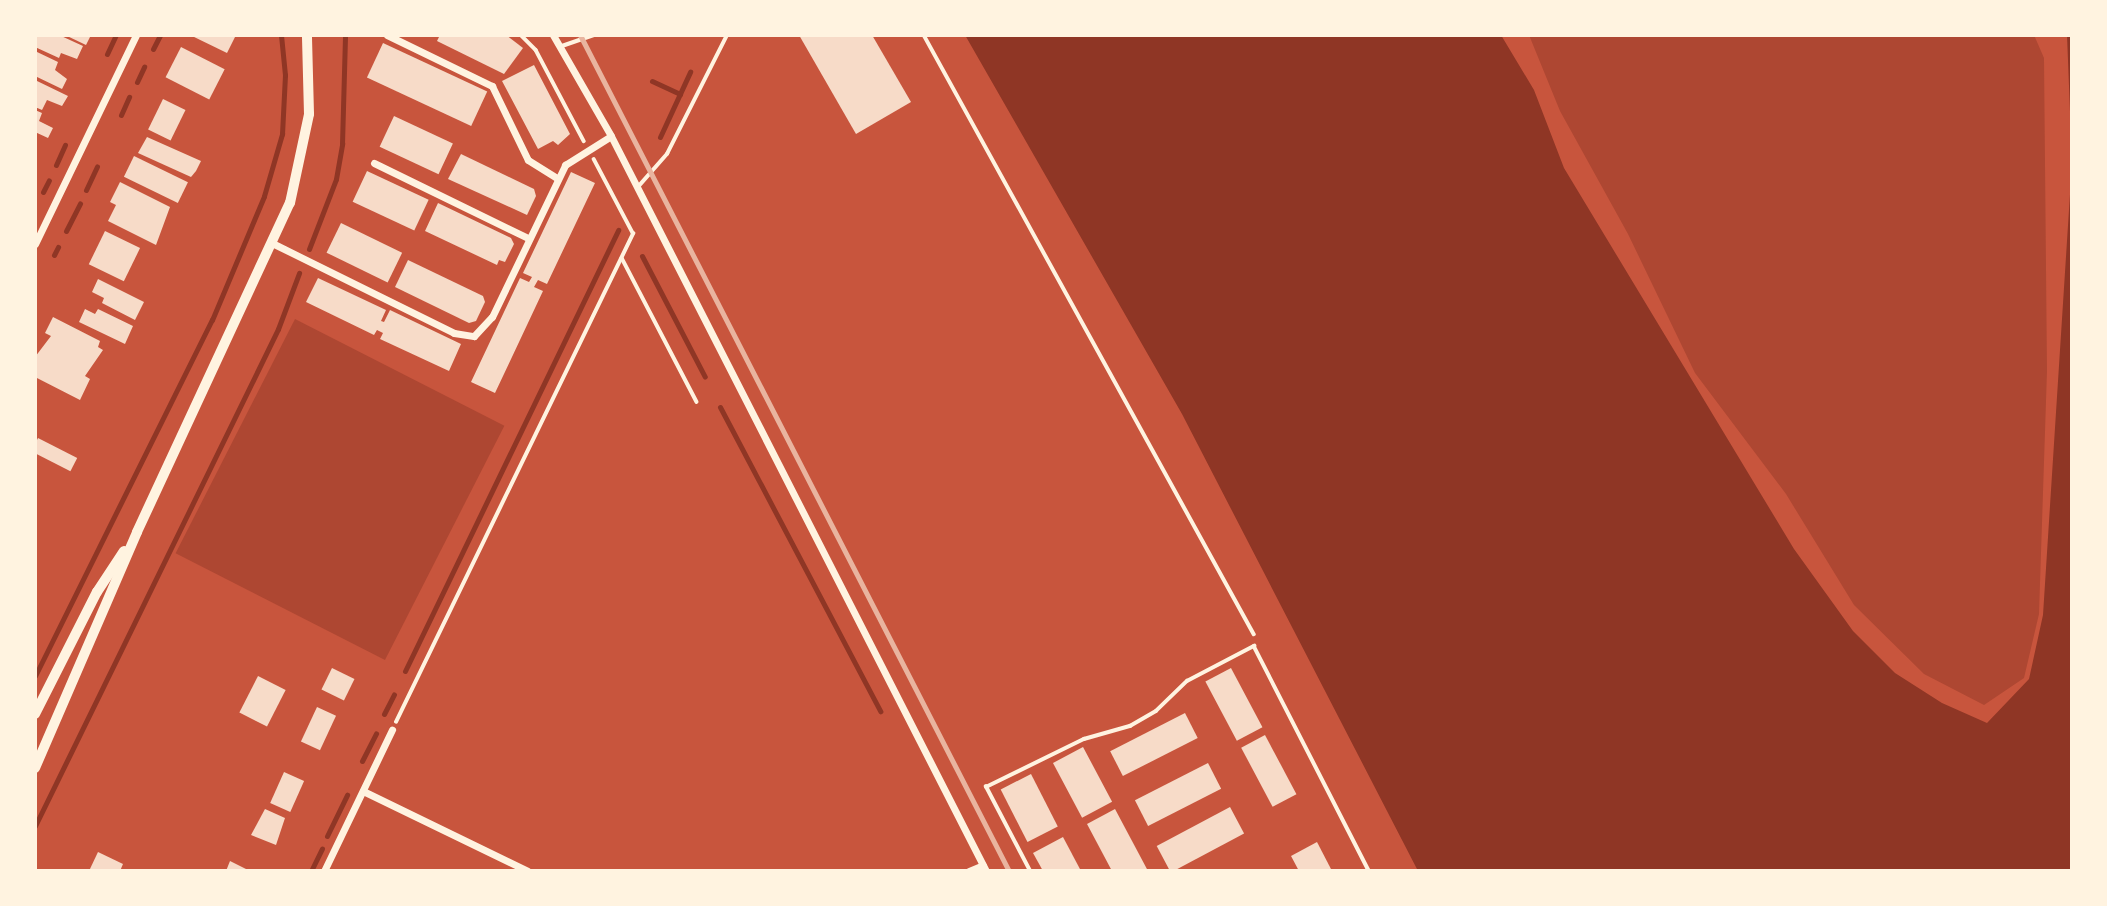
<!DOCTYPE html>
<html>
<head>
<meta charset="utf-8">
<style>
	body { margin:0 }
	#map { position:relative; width:2107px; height:906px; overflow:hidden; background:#c8553d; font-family:Raleway,sans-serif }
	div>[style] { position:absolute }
	.green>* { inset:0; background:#ae4732; transform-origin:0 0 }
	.water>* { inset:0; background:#8f3625 }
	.stream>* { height:5px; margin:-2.5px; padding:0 2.5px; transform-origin:2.5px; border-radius:2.5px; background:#8f3625 }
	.building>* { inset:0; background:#f7dbc8; transform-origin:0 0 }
	.path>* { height:3.5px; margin:-1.75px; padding:0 1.75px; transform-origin:1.75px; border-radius:1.75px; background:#fff3e0 }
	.service>* { height:3.5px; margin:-1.75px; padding:0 1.75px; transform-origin:1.75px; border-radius:1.75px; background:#fff3e0 }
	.minor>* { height:7px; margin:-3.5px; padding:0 3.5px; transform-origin:3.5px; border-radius:3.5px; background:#fff3e0 }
	.secondary>* { height:10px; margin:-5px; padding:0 5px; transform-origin:5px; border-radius:5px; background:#fff3e0 }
	.rail>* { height:5px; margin:-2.5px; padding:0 2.5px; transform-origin:2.5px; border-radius:2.5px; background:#e9b49f }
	span { translate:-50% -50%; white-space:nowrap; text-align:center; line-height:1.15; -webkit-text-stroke:5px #fff3e0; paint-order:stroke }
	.frame { position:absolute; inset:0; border:37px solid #fff3e0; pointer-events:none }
</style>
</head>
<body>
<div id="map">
	<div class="green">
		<div style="clip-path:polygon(1529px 35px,2034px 35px,2044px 58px,2047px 371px,2039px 614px,2024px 678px,1984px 705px,1924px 674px,1854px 605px,1786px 494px,1695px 373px,1628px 234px,1560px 111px)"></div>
		<div style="left:295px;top:319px;width:235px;height:263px;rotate:27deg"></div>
	</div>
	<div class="water">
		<div style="clip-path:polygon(965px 35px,1501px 35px,1534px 90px,1564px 168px,1794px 549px,1853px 631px,1895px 673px,1942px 703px,1987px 723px,2029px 679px,2043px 615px,2072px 163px,2067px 35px,2072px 35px,2072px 871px,1418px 871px,1182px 414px)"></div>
	</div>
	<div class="stream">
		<div style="left:153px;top:49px;width:16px;rotate:-63deg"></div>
		<div style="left:107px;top:54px;width:21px;rotate:-65deg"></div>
		<div style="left:652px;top:81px;width:31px;rotate:25deg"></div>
		<div style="left:137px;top:82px;width:17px;rotate:-65deg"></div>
		<div style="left:121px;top:115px;width:20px;rotate:-66deg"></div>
		<div style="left:660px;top:137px;width:72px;rotate:-65.2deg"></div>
		<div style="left:56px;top:165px;width:22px;rotate:-66deg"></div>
		<div style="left:86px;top:190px;width:26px;rotate:-65deg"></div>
		<div style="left:43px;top:192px;width:13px;rotate:-63deg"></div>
		<div style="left:66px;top:231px;width:31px;rotate:-63deg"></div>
		<div style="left:309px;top:249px;width:75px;rotate:-68.9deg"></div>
		<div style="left:336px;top:179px;width:36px;rotate:-80deg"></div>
		<div style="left:342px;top:144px;width:109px;rotate:-88.4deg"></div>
		<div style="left:54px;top:255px;width:9px;rotate:-63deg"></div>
		<div style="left:642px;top:256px;width:136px;rotate:62.5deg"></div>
		<div style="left:720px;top:407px;width:344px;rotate:62.2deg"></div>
		<div style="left:405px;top:671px;width:490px;rotate:-64.2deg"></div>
		<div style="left:35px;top:676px;width:398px;rotate:-63.6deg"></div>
		<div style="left:212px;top:320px;width:134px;rotate:-67.2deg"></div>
		<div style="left:264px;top:196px;width:65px;rotate:-73.8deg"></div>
		<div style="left:282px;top:134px;width:59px;rotate:-87.1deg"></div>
		<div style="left:285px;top:75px;width:40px;rotate:-95.7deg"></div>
		<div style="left:384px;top:714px;width:22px;rotate:-63deg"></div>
		<div style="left:362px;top:761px;width:31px;rotate:-63deg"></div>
		<div style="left:35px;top:826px;width:553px;rotate:-63.94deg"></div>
		<div style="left:278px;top:329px;width:60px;rotate:-69.4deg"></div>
		<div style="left:327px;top:836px;width:46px;rotate:-64deg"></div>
		<div style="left:311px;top:871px;width:25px;rotate:-64deg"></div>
	</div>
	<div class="building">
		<div style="clip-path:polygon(35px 35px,59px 35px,83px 46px,77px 59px,61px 53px,59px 58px,35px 47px)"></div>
		<div style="clip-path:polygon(65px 35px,91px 35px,86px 45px)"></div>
		<div style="clip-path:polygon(190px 35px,231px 35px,235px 37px,227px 53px)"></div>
		<div style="clip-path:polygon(440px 35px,506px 35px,523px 48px,504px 74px,437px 41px)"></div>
		<div style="clip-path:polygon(799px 35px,872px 35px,911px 102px,856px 134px)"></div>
		<div style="left:383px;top:43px;width:115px;height:38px;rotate:25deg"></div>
		<div style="left:181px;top:47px;width:49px;height:34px;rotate:27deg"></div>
		<div style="clip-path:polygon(35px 51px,58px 62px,55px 70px,67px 79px,62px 89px,35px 76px)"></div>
		<div style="clip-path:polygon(534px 65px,570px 134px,558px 145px,553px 141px,538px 149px,502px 81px)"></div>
		<div style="clip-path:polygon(35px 80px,68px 96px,62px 106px,47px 100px,42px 110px,35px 107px)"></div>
		<div style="left:163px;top:99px;width:25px;height:34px;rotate:26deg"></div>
		<div style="clip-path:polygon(35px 110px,42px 113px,39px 121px,53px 128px,48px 138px,35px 132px)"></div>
		<div style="left:394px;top:116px;width:65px;height:34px;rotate:25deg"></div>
		<div style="clip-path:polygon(147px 137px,201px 161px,196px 171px,191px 177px,138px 153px)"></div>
		<div style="clip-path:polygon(461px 154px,534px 189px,536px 196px,527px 215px,448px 179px)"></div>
		<div style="left:134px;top:156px;width:60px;height:23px;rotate:26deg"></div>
		<div style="left:367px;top:171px;width:68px;height:34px;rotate:25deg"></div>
		<div style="clip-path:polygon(571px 172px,595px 183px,547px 284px,538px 280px,534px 287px,543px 291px,495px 393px,471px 382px,520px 278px,529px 282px,532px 277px,523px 273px)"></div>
		<div style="clip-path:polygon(120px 182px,170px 207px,156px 245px,108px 221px,116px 205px,110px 202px)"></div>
		<div style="clip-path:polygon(438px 203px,511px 238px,514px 244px,505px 262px,499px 260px,497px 265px,425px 231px)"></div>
		<div style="left:341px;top:223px;width:68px;height:33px;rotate:26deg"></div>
		<div style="left:105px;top:231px;width:39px;height:37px;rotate:26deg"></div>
		<div style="clip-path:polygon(408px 260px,483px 296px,485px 302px,476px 321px,469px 323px,395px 287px)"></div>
		<div style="clip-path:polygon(318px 278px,386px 310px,381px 321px,384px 322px,390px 310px,461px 344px,449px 371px,380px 339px,383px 333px,377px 330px,374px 335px,306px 302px)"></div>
		<div style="clip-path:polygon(98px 279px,144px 302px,135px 320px,102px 303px,104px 298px,92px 292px)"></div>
		<div style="clip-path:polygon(85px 309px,95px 314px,98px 309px,133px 326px,125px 344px,79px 322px)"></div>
		<div style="clip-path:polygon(53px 317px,100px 341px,98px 347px,103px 350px,85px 376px,90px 379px,80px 400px,35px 377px,35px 357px,51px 336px,45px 333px)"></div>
		<div style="left:38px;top:438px;width:44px;height:15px;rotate:27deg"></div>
		<div style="left:332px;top:668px;width:25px;height:24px;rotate:26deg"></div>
		<div style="left:1231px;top:668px;width:67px;height:29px;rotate:62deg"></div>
		<div style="left:258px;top:676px;width:31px;height:41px;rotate:27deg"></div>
		<div style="left:317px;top:707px;width:21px;height:38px;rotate:25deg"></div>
		<div style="left:1185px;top:713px;width:28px;height:84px;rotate:63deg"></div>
		<div style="left:1265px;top:735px;width:67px;height:27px;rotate:62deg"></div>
		<div style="left:1083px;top:747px;width:62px;height:34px;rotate:62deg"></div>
		<div style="left:1208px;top:763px;width:29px;height:82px;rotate:63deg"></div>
		<div style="left:284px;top:772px;width:22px;height:34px;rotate:24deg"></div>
		<div style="left:1031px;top:774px;width:59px;height:34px;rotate:63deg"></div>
		<div style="left:1230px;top:807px;width:30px;height:83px;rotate:62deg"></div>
		<div style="clip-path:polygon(265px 809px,285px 818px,276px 845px,251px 835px)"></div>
		<div style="clip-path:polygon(1115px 809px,1148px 871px,1112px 871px,1087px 824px)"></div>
		<div style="clip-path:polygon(1063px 837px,1081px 871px,1043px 871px,1033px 853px)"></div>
		<div style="clip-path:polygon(1317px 842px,1332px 871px,1299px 871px,1291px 856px)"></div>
		<div style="clip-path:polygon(98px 852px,123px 864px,120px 871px,89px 871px)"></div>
		<div style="clip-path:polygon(230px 861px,250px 871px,226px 871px)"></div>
	</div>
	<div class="path">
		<div style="left:521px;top:35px;width:21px;rotate:45deg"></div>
		<div style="left:536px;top:50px;width:103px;rotate:62.2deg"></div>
		<div style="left:924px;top:35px;width:684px;rotate:61.15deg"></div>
		<div style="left:622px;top:258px;width:162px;rotate:62.5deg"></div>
		<div style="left:396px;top:722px;width:543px;rotate:-64.1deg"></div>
		<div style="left:633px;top:234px;width:84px;rotate:-117.8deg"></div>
		<div style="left:1030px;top:871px;width:95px;rotate:-117.6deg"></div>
		<div style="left:986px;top:787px;width:109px;rotate:-26.1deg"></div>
		<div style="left:1084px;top:739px;width:48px;rotate:-15.8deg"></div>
		<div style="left:1130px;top:726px;width:30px;rotate:-30deg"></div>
		<div style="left:1156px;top:711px;width:43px;rotate:-44.1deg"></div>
		<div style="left:1187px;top:681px;width:76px;rotate:-27.6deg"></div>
		<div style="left:1254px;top:646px;width:253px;rotate:62.9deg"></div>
	</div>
	<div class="service">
		<div style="left:562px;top:46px;width:34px;rotate:-19deg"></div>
		<div style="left:638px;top:187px;width:44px;rotate:-48.7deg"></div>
		<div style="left:667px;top:154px;width:133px;rotate:-63.2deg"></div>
	</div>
	<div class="minor">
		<div style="left:387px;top:35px;width:117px;rotate:25.9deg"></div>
		<div style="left:492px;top:86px;width:82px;rotate:64.1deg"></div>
		<div style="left:528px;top:160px;width:34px;rotate:32deg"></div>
		<div style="left:553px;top:35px;width:116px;rotate:60.1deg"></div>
		<div style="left:611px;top:136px;width:825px;rotate:62.97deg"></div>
		<div style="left:374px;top:163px;width:171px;rotate:26deg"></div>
		<div style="left:272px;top:243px;width:203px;rotate:26.3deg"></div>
		<div style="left:454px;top:333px;width:20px;rotate:9deg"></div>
		<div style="left:474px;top:336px;width:26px;rotate:-47deg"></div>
		<div style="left:492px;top:317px;width:169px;rotate:-64.3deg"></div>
		<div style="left:565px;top:165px;width:54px;rotate:-32.2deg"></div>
		<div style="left:35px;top:244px;width:232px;rotate:-64.2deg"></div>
		<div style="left:363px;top:791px;width:183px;rotate:25.9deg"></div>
		<div style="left:324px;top:871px;width:157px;rotate:-64.3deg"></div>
		<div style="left:969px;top:871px;width:15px;rotate:-23deg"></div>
	</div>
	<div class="secondary">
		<div style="left:35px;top:714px;width:137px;rotate:-63.1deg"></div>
		<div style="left:97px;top:592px;width:49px;rotate:-56.6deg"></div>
		<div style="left:35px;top:768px;width:257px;rotate:-66.6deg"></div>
		<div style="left:137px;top:532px;width:363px;rotate:-65.1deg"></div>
		<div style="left:290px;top:203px;width:91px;rotate:-77.9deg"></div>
		<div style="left:309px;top:114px;width:79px;rotate:-91.5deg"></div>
	</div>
	<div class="rail">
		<div style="left:580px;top:35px;width:940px;rotate:62.84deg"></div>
	</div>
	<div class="frame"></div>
</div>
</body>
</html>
